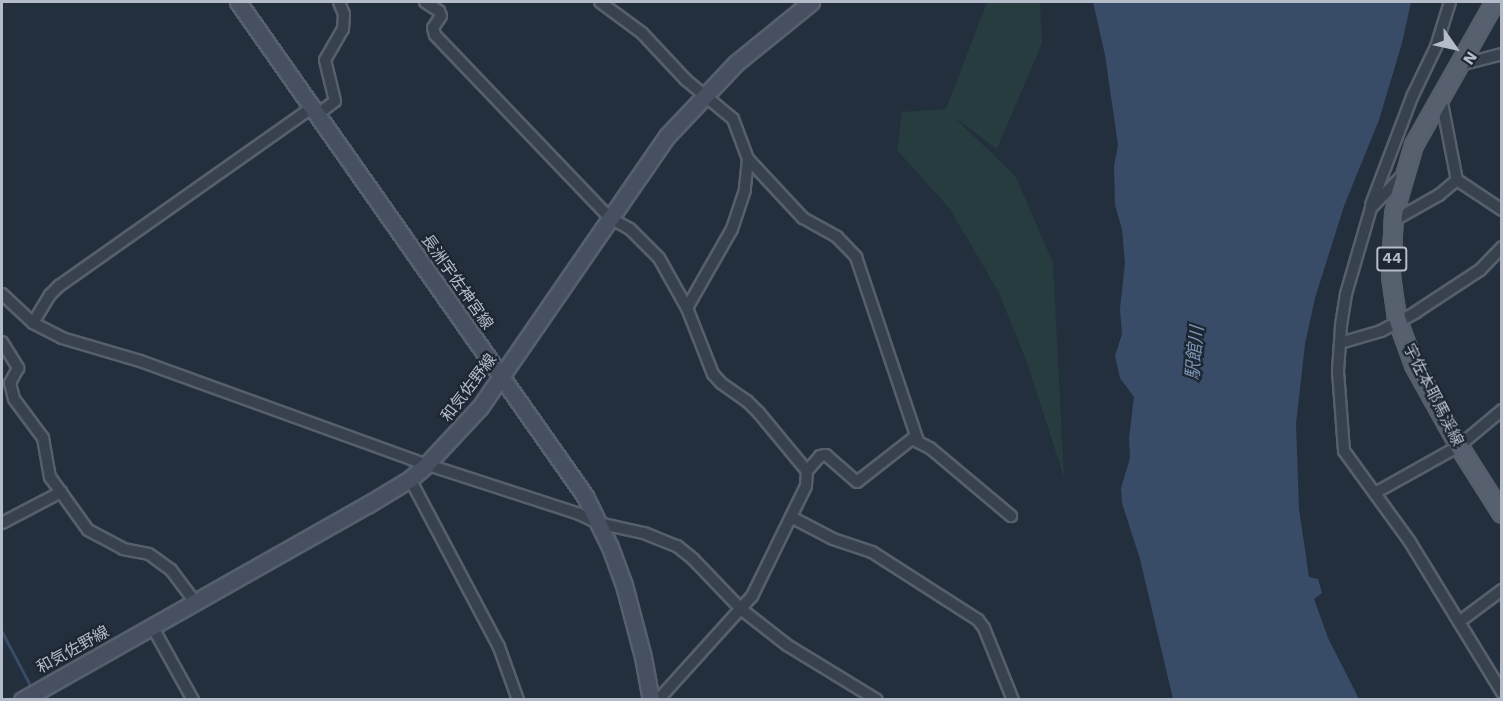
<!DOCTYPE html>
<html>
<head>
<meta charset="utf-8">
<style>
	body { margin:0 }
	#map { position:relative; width:1503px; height:701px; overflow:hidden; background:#242f3e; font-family:"Work Sans","Noto Sans JP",sans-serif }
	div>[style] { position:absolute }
	.green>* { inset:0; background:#263c3f }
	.water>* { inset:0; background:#394c67 }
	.stream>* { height:3px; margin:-1.5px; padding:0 1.5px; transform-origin:1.5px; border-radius:1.5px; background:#394c67 }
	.roads { filter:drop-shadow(2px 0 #565f6c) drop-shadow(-2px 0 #565f6c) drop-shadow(0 2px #565f6c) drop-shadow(0 -2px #565f6c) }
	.street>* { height:10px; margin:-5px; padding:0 5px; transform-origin:5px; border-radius:5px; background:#38414e }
	.secondary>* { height:15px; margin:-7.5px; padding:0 7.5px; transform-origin:7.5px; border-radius:7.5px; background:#465061 }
	.primary>* { height:16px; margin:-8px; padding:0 8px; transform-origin:8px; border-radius:8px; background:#56606e }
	span { translate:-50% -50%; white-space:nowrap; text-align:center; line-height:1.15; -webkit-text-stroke:4.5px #1d2633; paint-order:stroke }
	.shield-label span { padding:2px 4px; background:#1d2633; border:2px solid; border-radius:4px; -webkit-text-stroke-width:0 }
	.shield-label { font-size:15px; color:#b4bcc9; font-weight:700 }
	.street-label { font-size:16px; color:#b4bcc9 }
	.water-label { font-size:18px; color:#7c92b1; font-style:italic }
	.frame { position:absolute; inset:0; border:3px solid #b4bcc9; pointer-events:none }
	.north { position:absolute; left:1425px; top:18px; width:60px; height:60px; -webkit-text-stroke:4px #1d2633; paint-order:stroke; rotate:124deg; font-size:16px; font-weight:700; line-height:24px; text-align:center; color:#b4bcc9 }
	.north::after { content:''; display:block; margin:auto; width:21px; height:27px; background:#b4bcc9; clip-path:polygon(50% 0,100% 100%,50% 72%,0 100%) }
</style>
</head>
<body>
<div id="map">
	<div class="green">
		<div style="clip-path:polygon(987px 2px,1040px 2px,1042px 43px,997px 149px,953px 116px,1016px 177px,1053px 263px,1064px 477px,1025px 357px,998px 291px,950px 209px,897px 150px,902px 112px,946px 109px)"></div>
	</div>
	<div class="water">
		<div style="clip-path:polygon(1093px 2px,1411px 2px,1402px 43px,1379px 120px,1344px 206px,1315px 298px,1305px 344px,1296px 424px,1299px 509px,1309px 577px,1318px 579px,1322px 593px,1314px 599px,1328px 638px,1359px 699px,1173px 699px,1140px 559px,1122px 503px,1121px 488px,1130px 458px,1129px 438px,1134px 397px,1120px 378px,1115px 356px,1122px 334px,1120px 309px,1125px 263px,1122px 229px,1115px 205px,1114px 166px,1118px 145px,1105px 55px)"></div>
	</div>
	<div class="stream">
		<div style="left:2px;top:632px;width:64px;rotate:62.2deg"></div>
	</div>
	<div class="roads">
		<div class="street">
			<div style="left:425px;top:2px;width:17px;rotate:33deg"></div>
			<div style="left:439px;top:11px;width:5px;rotate:68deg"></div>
			<div style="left:441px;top:16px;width:14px;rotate:124deg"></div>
			<div style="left:433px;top:28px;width:7px;rotate:74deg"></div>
			<div style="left:435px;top:35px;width:253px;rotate:46.3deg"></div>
			<div style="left:610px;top:218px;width:23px;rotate:29deg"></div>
			<div style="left:630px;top:229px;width:41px;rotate:45deg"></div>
			<div style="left:659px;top:258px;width:57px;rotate:60.8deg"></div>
			<div style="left:687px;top:308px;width:71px;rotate:68.5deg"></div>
			<div style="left:713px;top:374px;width:12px;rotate:48deg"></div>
			<div style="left:721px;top:383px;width:32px;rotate:35deg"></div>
			<div style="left:747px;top:401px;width:17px;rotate:45deg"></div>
			<div style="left:759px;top:413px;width:75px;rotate:50.4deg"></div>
			<div style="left:807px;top:471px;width:15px;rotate:94deg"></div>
			<div style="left:806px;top:486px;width:123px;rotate:116.1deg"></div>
			<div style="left:752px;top:596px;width:140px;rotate:132.1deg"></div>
			<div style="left:600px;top:2px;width:52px;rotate:36.4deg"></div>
			<div style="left:642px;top:33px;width:64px;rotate:46.9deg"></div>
			<div style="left:686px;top:80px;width:61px;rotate:39.7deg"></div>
			<div style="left:733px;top:119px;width:43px;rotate:69.4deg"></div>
			<div style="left:748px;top:159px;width:31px;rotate:96deg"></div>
			<div style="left:745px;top:190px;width:41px;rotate:108.4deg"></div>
			<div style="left:732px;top:229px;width:91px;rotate:119.7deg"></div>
			<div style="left:1460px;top:65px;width:43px;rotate:-14.7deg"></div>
			<div style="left:1441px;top:98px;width:84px;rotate:79deg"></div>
			<div style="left:1457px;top:180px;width:54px;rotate:33.7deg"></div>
			<div style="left:318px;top:114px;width:21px;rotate:-37deg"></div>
			<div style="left:335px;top:101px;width:42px;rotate:-103.7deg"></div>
			<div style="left:325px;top:60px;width:36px;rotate:-60deg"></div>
			<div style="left:343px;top:29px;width:15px;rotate:-86deg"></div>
			<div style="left:344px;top:14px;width:13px;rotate:-113deg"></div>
			<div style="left:748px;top:159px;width:81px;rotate:47deg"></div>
			<div style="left:803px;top:218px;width:39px;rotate:29deg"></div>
			<div style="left:837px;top:237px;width:28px;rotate:46deg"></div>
			<div style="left:856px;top:257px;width:194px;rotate:71.4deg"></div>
			<div style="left:1403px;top:175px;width:46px;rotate:134.1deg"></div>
			<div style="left:1371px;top:208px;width:90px;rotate:106.2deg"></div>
			<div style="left:1346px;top:294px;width:33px;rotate:99deg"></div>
			<div style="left:1341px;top:327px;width:44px;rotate:93.9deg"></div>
			<div style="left:1338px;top:371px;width:80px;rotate:85.7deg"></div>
			<div style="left:1344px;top:451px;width:112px;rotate:54deg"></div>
			<div style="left:1410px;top:542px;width:176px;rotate:58.5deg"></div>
			<div style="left:1371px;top:205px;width:116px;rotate:-69.2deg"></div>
			<div style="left:1412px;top:97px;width:55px;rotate:-64.4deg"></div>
			<div style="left:1436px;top:47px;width:47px;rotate:-72.7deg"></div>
			<div style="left:1393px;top:221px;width:53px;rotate:-29.5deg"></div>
			<div style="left:1439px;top:195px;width:23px;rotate:-40deg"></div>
			<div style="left:2px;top:294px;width:42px;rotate:43.1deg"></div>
			<div style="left:33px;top:323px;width:33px;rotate:27deg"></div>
			<div style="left:62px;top:338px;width:81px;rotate:16.4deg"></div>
			<div style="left:140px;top:361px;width:290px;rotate:19.9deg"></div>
			<div style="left:413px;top:460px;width:175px;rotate:18deg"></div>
			<div style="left:579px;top:514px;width:21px;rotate:25deg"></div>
			<div style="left:598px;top:523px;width:47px;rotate:12.3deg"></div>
			<div style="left:644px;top:533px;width:35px;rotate:22deg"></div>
			<div style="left:677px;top:546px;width:21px;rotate:39deg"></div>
			<div style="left:693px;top:559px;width:69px;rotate:46.2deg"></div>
			<div style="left:741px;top:609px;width:58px;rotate:38deg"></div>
			<div style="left:787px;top:645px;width:105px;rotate:31.4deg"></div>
			<div style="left:33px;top:323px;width:33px;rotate:-59deg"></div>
			<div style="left:50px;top:295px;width:13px;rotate:-45deg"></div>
			<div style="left:59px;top:286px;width:311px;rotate:-35.2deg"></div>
			<div style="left:2px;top:342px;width:31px;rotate:58deg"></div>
			<div style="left:18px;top:368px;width:17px;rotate:118deg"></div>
			<div style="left:10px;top:383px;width:16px;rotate:76deg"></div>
			<div style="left:14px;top:399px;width:49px;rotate:53.4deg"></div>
			<div style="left:43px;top:438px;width:40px;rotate:80deg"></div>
			<div style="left:50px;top:477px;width:65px;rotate:54.4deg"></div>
			<div style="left:88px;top:530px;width:40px;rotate:28deg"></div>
			<div style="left:123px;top:549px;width:26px;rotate:11deg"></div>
			<div style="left:149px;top:554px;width:27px;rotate:36deg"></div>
			<div style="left:171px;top:570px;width:40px;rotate:53deg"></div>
			<div style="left:1340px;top:343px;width:43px;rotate:-16.3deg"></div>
			<div style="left:1381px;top:331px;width:40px;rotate:-28deg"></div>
			<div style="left:1416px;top:312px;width:77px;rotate:-33.3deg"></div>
			<div style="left:1480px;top:270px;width:32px;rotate:-46deg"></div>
			<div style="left:807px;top:471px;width:20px;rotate:-49deg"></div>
			<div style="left:820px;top:456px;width:6px;rotate:-9deg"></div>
			<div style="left:826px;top:455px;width:41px;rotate:41.1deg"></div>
			<div style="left:857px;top:482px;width:70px;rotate:-38deg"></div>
			<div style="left:912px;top:439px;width:20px;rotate:27deg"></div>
			<div style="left:930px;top:448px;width:106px;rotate:40deg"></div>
			<div style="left:410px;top:479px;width:190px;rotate:62.1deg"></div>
			<div style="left:499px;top:647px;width:56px;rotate:70.3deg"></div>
			<div style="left:1375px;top:493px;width:96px;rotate:-29.2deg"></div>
			<div style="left:1459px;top:446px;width:56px;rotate:-39.9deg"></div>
			<div style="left:791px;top:517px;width:47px;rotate:27.6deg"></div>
			<div style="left:833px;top:539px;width:41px;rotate:18.4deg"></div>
			<div style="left:872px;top:552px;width:126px;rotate:32.7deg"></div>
			<div style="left:978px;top:620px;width:10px;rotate:53deg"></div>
			<div style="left:984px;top:628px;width:78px;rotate:68.1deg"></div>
			<div style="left:2px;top:523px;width:67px;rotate:-27.7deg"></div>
			<div style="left:1459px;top:622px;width:54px;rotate:-36.7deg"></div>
			<div style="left:152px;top:626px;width:85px;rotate:61deg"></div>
		</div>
		<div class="secondary">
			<div style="left:238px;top:2px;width:604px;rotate:54.91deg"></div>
			<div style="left:585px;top:496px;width:57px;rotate:63.9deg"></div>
			<div style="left:610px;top:547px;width:40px;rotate:69.8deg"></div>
			<div style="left:624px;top:585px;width:74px;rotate:75.2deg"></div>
			<div style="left:643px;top:657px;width:44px;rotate:79.5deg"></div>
			<div style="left:22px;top:700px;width:396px;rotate:-29.5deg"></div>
			<div style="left:367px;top:505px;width:50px;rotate:-31.2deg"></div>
			<div style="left:410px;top:479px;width:21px;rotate:-41deg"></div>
			<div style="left:426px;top:465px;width:79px;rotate:-47deg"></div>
			<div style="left:480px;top:407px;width:329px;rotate:-55.4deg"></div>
			<div style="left:667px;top:136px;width:100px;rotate:-46.6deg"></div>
			<div style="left:736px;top:63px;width:97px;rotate:-39.1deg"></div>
		</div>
		<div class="primary">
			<div style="left:1495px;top:2px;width:164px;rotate:119.5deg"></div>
			<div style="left:1414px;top:145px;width:72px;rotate:106.2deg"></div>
			<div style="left:1394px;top:214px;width:62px;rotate:92.8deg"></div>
			<div style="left:1391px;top:276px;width:42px;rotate:81.9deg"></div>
			<div style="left:1397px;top:318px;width:50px;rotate:70.1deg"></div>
			<div style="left:1414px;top:365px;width:93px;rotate:60.9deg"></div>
			<div style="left:1459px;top:446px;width:80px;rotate:57.7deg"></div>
		</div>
	</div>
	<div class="shield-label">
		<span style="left:1392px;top:259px">44</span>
	</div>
	<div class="street-label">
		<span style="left:457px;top:282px;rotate:55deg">長洲宇佐神宮線</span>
		<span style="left:469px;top:388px;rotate:-53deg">和気佐野線</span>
		<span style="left:1433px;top:395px;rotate:63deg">宇佐本耶馬渓線</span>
		<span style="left:73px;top:650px;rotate:-29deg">和気佐野線</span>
	</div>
	<div class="water-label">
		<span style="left:1195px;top:353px;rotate:-85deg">駅館川</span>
	</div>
	<div class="frame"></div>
	<div class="north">N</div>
</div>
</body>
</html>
